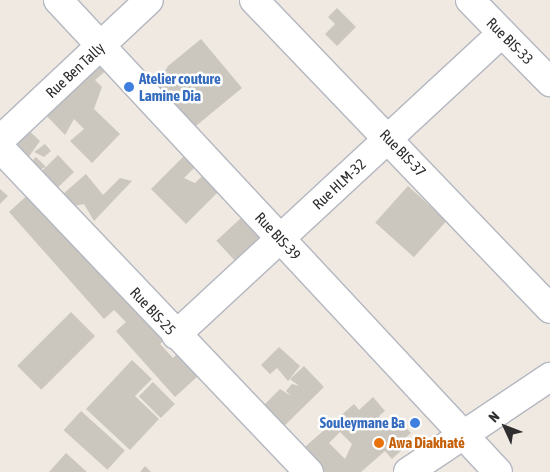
<!DOCTYPE html>
<html>
<head>
<meta charset="utf-8">
<style>
	body { margin:0 }
	#map { position:relative; width:550px; height:472px; overflow:hidden; background:#efe9e1; font-family:"Asap Condensed",sans-serif }
	div>[style] { position:absolute }
	.building>* { inset:0; background:#cbc7bf; transform-origin:0 0 }
	.roads { filter:drop-shadow(1px 0 #b4b7c1) drop-shadow(-1px 0 #b4b7c1) drop-shadow(0 1px #b4b7c1) drop-shadow(0 -1px #b4b7c1) }
	.minor>* { height:28px; margin:-14px; padding:0 14px; transform-origin:14px; border-radius:14px; background:#fff }
	.dots>* { width:14px; height:14px; translate:-50% -50%; box-sizing:border-box; border:2px solid #fff; border-radius:50% }
	span { translate:-50% -50%; white-space:nowrap; text-align:center; line-height:1.15; -webkit-text-stroke:5px #fff; paint-order:stroke }
	.street-label { font-size:15px; color:#2e2e2e }
	.shop-label { font-size:15px; color:#366cbe; font-weight:700 }
	.left { translate:0 -50%; text-align:left }
	.right { translate:-100% -50%; text-align:right }
	.food-label { font-size:15px; color:#c56008; font-weight:700 }
	.north { position:absolute; left:480px; top:402px; width:50px; height:50px; -webkit-text-stroke:4px #fff; paint-order:stroke; rotate:313deg; font-size:14px; font-weight:700; line-height:20px; text-align:center; color:#2e2e2e }
	.north::after { content:''; display:block; margin:auto; width:18px; height:22px; background:#2e2e2e; clip-path:polygon(50% 0,100% 100%,50% 72%,0 100%) }
</style>
</head>
<body>
<div id="map">
	<div class="building">
		<div style="clip-path:polygon(337px 8px,356px 27px,337px 46px,325px 34px,335px 24px,328px 17px)"></div>
		<div style="clip-path:polygon(201px 39px,242px 88px,191px 130px,156px 85px,168px 66px)"></div>
		<div style="clip-path:polygon(96px 62px,108px 69px,95px 80px,102px 87px,94px 109px,120px 134px,92px 163px,70px 141px,84px 129px,74px 119px,65px 135px,41px 110px)"></div>
		<div style="clip-path:polygon(24px 126px,40px 141px,25px 162px,6px 144px)"></div>
		<div style="clip-path:polygon(45px 144px,51px 151px,44px 157px,34px 152px)"></div>
		<div style="clip-path:polygon(187px 153px,198px 164px,184px 178px,195px 183px,209px 169px,225px 185px,186px 224px,151px 189px)"></div>
		<div style="clip-path:polygon(58px 155px,74px 172px,53px 192px,37px 175px,46px 167px,33px 172px,26px 166px,36px 157px,46px 167px)"></div>
		<div style="clip-path:polygon(86px 174px,103px 195px,120px 178px,132px 181px,94px 221px,84px 204px,74px 206px,63px 194px)"></div>
		<div style="left:408px;top:186px;width:52px;height:49px;rotate:42deg"></div>
		<div style="clip-path:polygon(0 189px,8px 196px,0 204px)"></div>
		<div style="clip-path:polygon(33px 190px,166px 338px,160px 344px,173px 358px,179px 352px,199px 375px,175px 397px,116px 331px,126px 322px,114px 310px,104px 319px,9px 212px)"></div>
		<div style="left:242px;top:217px;width:33px;height:35px;rotate:47deg"></div>
		<div style="left:71px;top:312px;width:34px;height:76px;rotate:45deg"></div>
		<div style="clip-path:polygon(279px 347px,300px 366px,288px 381px,277px 368px,270px 374px,261px 365px)"></div>
		<div style="clip-path:polygon(132px 360px,152px 379px,135px 396px,159px 419px,130px 450px,86px 409px)"></div>
		<div style="clip-path:polygon(304px 366px,324px 387px,279px 431px,259px 410px,280px 389px,291px 396px,286px 391px,292px 384px,299px 386px,290px 379px)"></div>
		<div style="left:153px;top:382px;width:31px;height:20px;rotate:45deg"></div>
		<div style="clip-path:polygon(evenodd,373px 397px,385px 411px,379px 416px,390px 429px,400px 421px,411px 433px,400px 442px,404px 448px,392px 459px,385px 451px,361px 472px,316px 472px,299px 452px,354px 404px,359px 410px,373px 397px,340px 432px,352px 444px,345px 459px,329px 443px,340px 432px)"></div>
		<div style="left:81px;top:411px;width:59px;height:26px;rotate:42deg"></div>
		<div style="clip-path:polygon(66px 453px,87px 472px,49px 472px)"></div>
		<div style="clip-path:polygon(145px 466px,151px 472px,140px 472px)"></div>
	</div>
	<div class="roads">
		<div class="minor">
			<div style="left:58px;top:0;width:645px;rotate:47.01deg"></div>
			<div style="left:254px;top:0;width:428px;rotate:46.2deg"></div>
			<div style="left:470px;top:0;width:115px;rotate:45.7deg"></div>
			<div style="left:0;top:140px;width:204px;rotate:-43.2deg"></div>
			<div style="left:0;top:148px;width:448px;rotate:46.4deg"></div>
			<div style="left:176px;top:335px;width:444px;rotate:-42.8deg"></div>
			<div style="left:408px;top:472px;width:171px;rotate:-33.8deg"></div>
		</div>
	</div>
	<div class="dots">
		<div style="left:129px;top:87px;background:#3f7fe0"></div>
		<div style="left:415px;top:423px;background:#3f7fe0"></div>
		<div style="left:379px;top:443px;background:#e8710a"></div>
	</div>
	<div class="street-label">
		<span style="left:510px;top:41px;rotate:45deg">Rue BIS-33</span>
		<span style="left:75px;top:70px;rotate:-43deg">Rue Ben Tally</span>
		<span style="left:403px;top:153px;rotate:46deg">Rue BIS-37</span>
		<span style="left:339px;top:184px;rotate:-43deg">Rue HLM-32</span>
		<span style="left:278px;top:236px;rotate:47deg">Rue BIS-39</span>
		<span style="left:153px;top:311px;rotate:47deg">Rue BIS-25</span>
	</div>
	<div class="shop-label">
		<span class="left" style="left:139px;top:87px">Atelier couture<br>Lamine Dia</span>
		<span class="right" style="left:405px;top:423px">Souleymane Ba</span>
	</div>
	<div class="food-label">
		<span class="left" style="left:389px;top:443px">Awa Diakhaté</span>
	</div>
	<div class="north">N</div>
</div>
</body>
</html>
